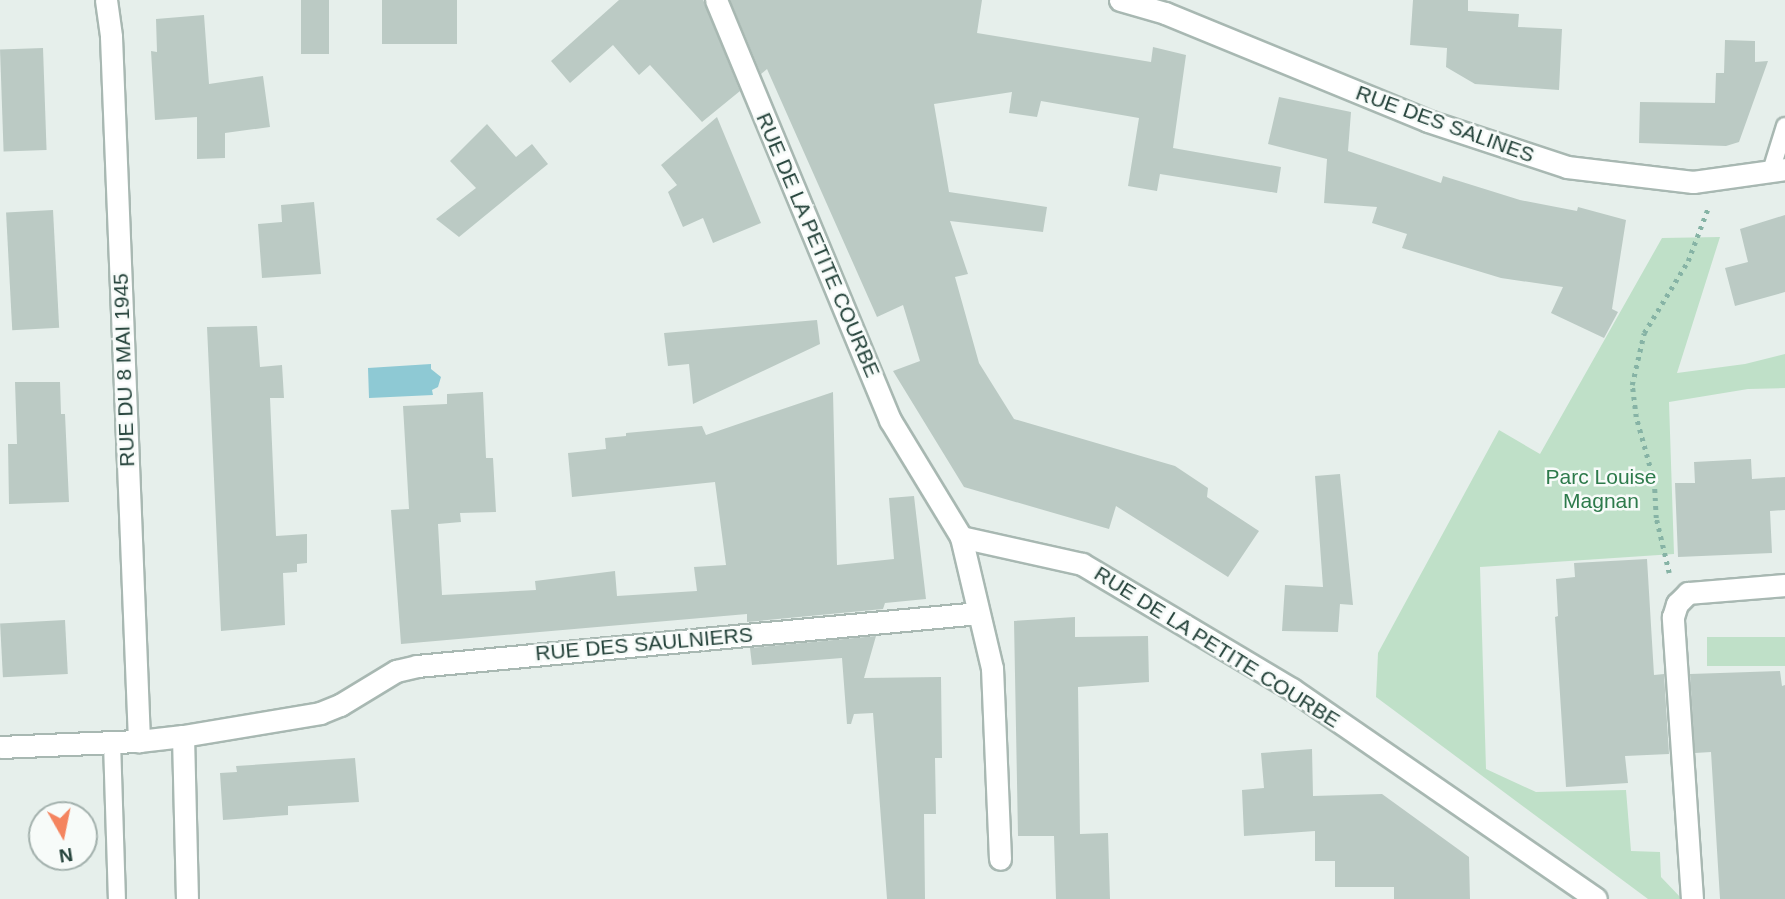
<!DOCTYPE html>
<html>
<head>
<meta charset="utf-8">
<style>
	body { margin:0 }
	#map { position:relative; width:1785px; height:899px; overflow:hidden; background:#e6efeb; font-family:Helvetica,sans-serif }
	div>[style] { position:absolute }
	.green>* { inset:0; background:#bfe0c8; transform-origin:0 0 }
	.water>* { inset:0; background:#8ec9d4 }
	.building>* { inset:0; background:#bbcac4; transform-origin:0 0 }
	.path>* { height:4.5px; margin-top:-2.25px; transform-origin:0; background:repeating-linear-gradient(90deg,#86b3a5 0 3.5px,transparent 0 8.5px) }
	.roads { filter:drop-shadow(2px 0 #a8b8b2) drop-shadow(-2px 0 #a8b8b2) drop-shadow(0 2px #a8b8b2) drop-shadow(0 -2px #a8b8b2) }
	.service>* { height:16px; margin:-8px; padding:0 8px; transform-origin:8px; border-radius:8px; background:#fff }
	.minor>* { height:21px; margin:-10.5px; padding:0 10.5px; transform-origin:10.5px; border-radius:10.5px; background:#fff }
	.tertiary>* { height:21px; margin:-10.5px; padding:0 10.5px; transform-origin:10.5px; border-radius:10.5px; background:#fff }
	span { translate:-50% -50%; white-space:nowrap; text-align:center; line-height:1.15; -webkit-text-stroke:5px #f7fbf9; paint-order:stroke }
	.street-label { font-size:21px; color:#24423a }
	.park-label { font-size:21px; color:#2d7a4b }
	.north { position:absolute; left:28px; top:801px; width:70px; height:70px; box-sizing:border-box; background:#f7fbf9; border:2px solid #a3b1ad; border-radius:50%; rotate:171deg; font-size:19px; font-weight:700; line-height:28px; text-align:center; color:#24423a }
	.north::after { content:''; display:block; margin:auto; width:24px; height:32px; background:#f4845f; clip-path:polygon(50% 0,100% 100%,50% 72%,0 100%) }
</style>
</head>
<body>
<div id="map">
	<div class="green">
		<div style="clip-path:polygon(1720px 237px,1677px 373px,1745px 364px,1785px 354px,1785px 388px,1748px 389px,1669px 402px,1674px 554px,1480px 567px,1486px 769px,1536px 792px,1626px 790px,1631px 851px,1660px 852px,1661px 877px,1682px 899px,1648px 899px,1376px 697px,1378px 653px,1499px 430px,1540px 454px,1662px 238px)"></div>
		<div style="left:1785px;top:637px;width:29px;height:78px;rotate:90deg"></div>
	</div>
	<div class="water">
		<div style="clip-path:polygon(431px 364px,431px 369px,441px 377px,438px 387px,432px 390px,433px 395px,369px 398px,368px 368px)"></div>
	</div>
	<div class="building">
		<div style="left:301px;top:0;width:28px;height:54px"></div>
		<div style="left:382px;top:0;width:75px;height:44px"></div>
		<div style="clip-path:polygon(619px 0,703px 0,740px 91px,702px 122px,650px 65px,639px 75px,613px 45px,570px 83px,551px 61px)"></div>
		<div style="clip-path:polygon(730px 0,982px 0,977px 33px,1151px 62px,1153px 47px,1186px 55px,1173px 148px,1281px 167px,1277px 193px,1160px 174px,1157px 191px,1128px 186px,1139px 118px,1041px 101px,1037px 117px,1009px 113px,1012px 92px,934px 104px,949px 192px,1047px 207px,1043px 232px,950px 221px,968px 274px,955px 277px,979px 363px,1014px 419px,1175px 466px,1208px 488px,1207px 497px,1259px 531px,1228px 577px,1116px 506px,1109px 529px,964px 487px,893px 371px,920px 361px,903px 305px,877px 317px,767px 69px,761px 74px)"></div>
		<div style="clip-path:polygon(1413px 0,1468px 0,1468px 11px,1519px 14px,1518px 27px,1562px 29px,1559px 90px,1475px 84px,1446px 67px,1447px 48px,1410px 45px)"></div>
		<div style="clip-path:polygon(204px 15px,209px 84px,263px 76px,270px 127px,225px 133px,225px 158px,197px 159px,197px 117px,155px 120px,151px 51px,157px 52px,156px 19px)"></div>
		<div style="clip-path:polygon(1725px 40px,1755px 41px,1755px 62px,1768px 61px,1739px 142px,1726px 146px,1639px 143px,1640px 102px,1715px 103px,1716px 73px,1724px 73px)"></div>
		<div style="left:43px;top:48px;width:102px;height:43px;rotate:88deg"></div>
		<div style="clip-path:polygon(1279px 97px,1351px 112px,1348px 151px,1441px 183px,1443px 176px,1520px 200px,1577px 211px,1578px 207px,1626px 220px,1612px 309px,1618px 312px,1604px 338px,1551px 313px,1563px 287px,1501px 278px,1402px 248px,1407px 234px,1372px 223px,1377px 207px,1324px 203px,1327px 159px,1268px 144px)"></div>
		<div style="clip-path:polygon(717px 117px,761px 223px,713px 243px,703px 218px,683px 227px,668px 192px,677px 185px,661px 165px)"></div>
		<div style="clip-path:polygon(487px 124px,516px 157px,532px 144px,548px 164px,459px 237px,436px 219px,476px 188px,450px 161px)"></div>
		<div style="clip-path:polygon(314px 202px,321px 274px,262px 278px,258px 224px,282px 222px,281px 205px)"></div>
		<div style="left:53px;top:210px;width:118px;height:47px;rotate:87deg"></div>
		<div style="clip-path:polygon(1785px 215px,1785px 292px,1735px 306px,1725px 268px,1748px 262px,1740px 229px)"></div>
		<div style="clip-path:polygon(817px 320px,820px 344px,693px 404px,689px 364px,668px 366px,664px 333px)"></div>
		<div style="clip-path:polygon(257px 326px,260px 367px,282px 365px,284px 398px,270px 398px,276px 536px,307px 534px,307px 563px,297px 564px,297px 572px,283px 573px,285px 625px,221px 631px,207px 327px)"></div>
		<div style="clip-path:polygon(15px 382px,60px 382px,61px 414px,65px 414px,69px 502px,9px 504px,8px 444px,17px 444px)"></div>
		<div style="clip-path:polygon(483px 392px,486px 458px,493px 458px,496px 512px,460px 513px,461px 522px,438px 524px,442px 595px,536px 590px,535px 581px,615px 571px,617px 596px,697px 591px,694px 567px,726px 565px,715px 482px,572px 497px,568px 453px,606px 449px,605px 438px,626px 436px,626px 433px,702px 426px,706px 435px,833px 392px,837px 565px,894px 559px,889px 498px,914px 496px,926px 599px,885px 603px,883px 609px,747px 622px,747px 614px,401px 644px,391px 510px,409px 509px,403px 406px,447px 404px,447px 394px)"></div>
		<div style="clip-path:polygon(1751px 459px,1752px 479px,1785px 477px,1785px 510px,1770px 511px,1772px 553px,1678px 557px,1675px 483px,1695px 483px,1694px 462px)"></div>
		<div style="clip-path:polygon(1340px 474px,1353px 605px,1340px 604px,1338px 632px,1282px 631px,1285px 585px,1323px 587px,1315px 476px)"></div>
		<div style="clip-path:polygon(1647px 559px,1654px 675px,1664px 674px,1669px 754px,1625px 756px,1628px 783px,1566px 787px,1555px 617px,1558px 616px,1556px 579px,1575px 577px,1574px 563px)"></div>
		<div style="clip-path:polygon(1075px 617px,1075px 637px,1148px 636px,1149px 682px,1078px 687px,1080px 834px,1108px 833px,1110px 899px,1056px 899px,1054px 836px,1018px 836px,1014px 621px)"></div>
		<div style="left:65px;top:620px;width:54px;height:65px;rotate:87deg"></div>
		<div style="clip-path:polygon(876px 636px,864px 678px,941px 677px,942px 758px,935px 758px,936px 814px,924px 814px,925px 899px,887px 899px,873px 713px,854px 714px,851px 724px,847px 724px,842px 658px,752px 665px,750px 648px)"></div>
		<div style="clip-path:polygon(1780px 671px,1782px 686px,1785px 685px,1785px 899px,1720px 899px,1711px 752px,1695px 753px,1690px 674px)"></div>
		<div style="clip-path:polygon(1312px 749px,1313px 796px,1382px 794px,1469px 857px,1470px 899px,1394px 899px,1394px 887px,1335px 887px,1335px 861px,1315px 861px,1315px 831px,1244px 836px,1242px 790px,1264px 788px,1261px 753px)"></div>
		<div style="clip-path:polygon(355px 758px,359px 802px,288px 806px,288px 815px,223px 820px,220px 773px,237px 772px,236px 766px)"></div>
	</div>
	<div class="path">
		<div style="left:1669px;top:573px;width:57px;rotate:-103.3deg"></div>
		<div style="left:1656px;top:518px;width:36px;rotate:-93deg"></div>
		<div style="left:1654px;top:482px;width:67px;rotate:-105.5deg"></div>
		<div style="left:1636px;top:417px;width:32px;rotate:-97deg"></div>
		<div style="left:1632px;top:385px;width:53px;rotate:-77deg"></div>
		<div style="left:1644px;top:333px;width:84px;rotate:-58.6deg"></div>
		<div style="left:1688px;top:261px;width:57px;rotate:-69.3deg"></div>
	</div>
	<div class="roads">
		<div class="service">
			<div style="left:1771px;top:171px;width:47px;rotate:-72.7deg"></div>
			<div style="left:112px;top:742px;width:157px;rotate:88.2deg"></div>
		</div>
		<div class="minor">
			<div style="left:106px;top:0;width:37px;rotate:82deg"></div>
			<div style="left:111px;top:37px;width:705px;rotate:87.72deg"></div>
			<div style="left:139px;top:741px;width:44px;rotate:-6.5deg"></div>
			<div style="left:183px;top:736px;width:163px;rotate:88.6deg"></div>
			<div style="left:1120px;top:0;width:47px;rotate:16.1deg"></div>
			<div style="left:1165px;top:13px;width:284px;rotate:22.3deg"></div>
			<div style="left:1428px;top:121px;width:146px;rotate:18.3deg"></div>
			<div style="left:1567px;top:167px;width:127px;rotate:6.8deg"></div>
			<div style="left:1693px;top:182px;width:93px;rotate:-8deg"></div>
			<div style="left:961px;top:537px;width:135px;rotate:76.7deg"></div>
			<div style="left:992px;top:668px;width:191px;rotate:87.6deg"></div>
			<div style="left:183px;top:736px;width:139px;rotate:-9.5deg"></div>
			<div style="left:320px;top:713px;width:22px;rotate:-22deg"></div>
			<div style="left:340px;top:705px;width:66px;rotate:-31.3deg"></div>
			<div style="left:396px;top:671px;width:22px;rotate:-13deg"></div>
			<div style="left:417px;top:666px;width:564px;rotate:-5.39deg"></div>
			<div style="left:0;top:747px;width:139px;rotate:-2.5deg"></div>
			<div style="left:1692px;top:899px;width:283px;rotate:-93.9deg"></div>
			<div style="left:1673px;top:617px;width:14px;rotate:-73deg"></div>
			<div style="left:1677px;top:604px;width:16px;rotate:-45deg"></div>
			<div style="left:1688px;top:593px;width:97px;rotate:-4.7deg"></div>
		</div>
		<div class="tertiary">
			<div style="left:716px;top:0;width:455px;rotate:67.5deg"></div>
			<div style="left:890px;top:420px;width:137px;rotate:58.7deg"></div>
			<div style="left:961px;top:537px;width:124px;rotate:12.6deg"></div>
			<div style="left:1082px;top:564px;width:244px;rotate:30.8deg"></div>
			<div style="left:1292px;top:689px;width:369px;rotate:34.6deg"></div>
		</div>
	</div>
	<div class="street-label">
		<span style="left:1445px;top:124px;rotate:20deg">RUE DES SALINES</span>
		<span style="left:818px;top:245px;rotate:67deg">RUE DE LA PETITE COURBE</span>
		<span style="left:124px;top:370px;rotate:-92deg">RUE DU 8 MAI 1945</span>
		<span style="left:644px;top:644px;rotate:-5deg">RUE DES SAULNIERS</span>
		<span style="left:1217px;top:647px;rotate:32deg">RUE DE LA PETITE COURBE</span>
	</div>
	<div class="park-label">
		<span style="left:1601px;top:489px">Parc Louise<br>Magnan</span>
	</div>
	<div class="north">N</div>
</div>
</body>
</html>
